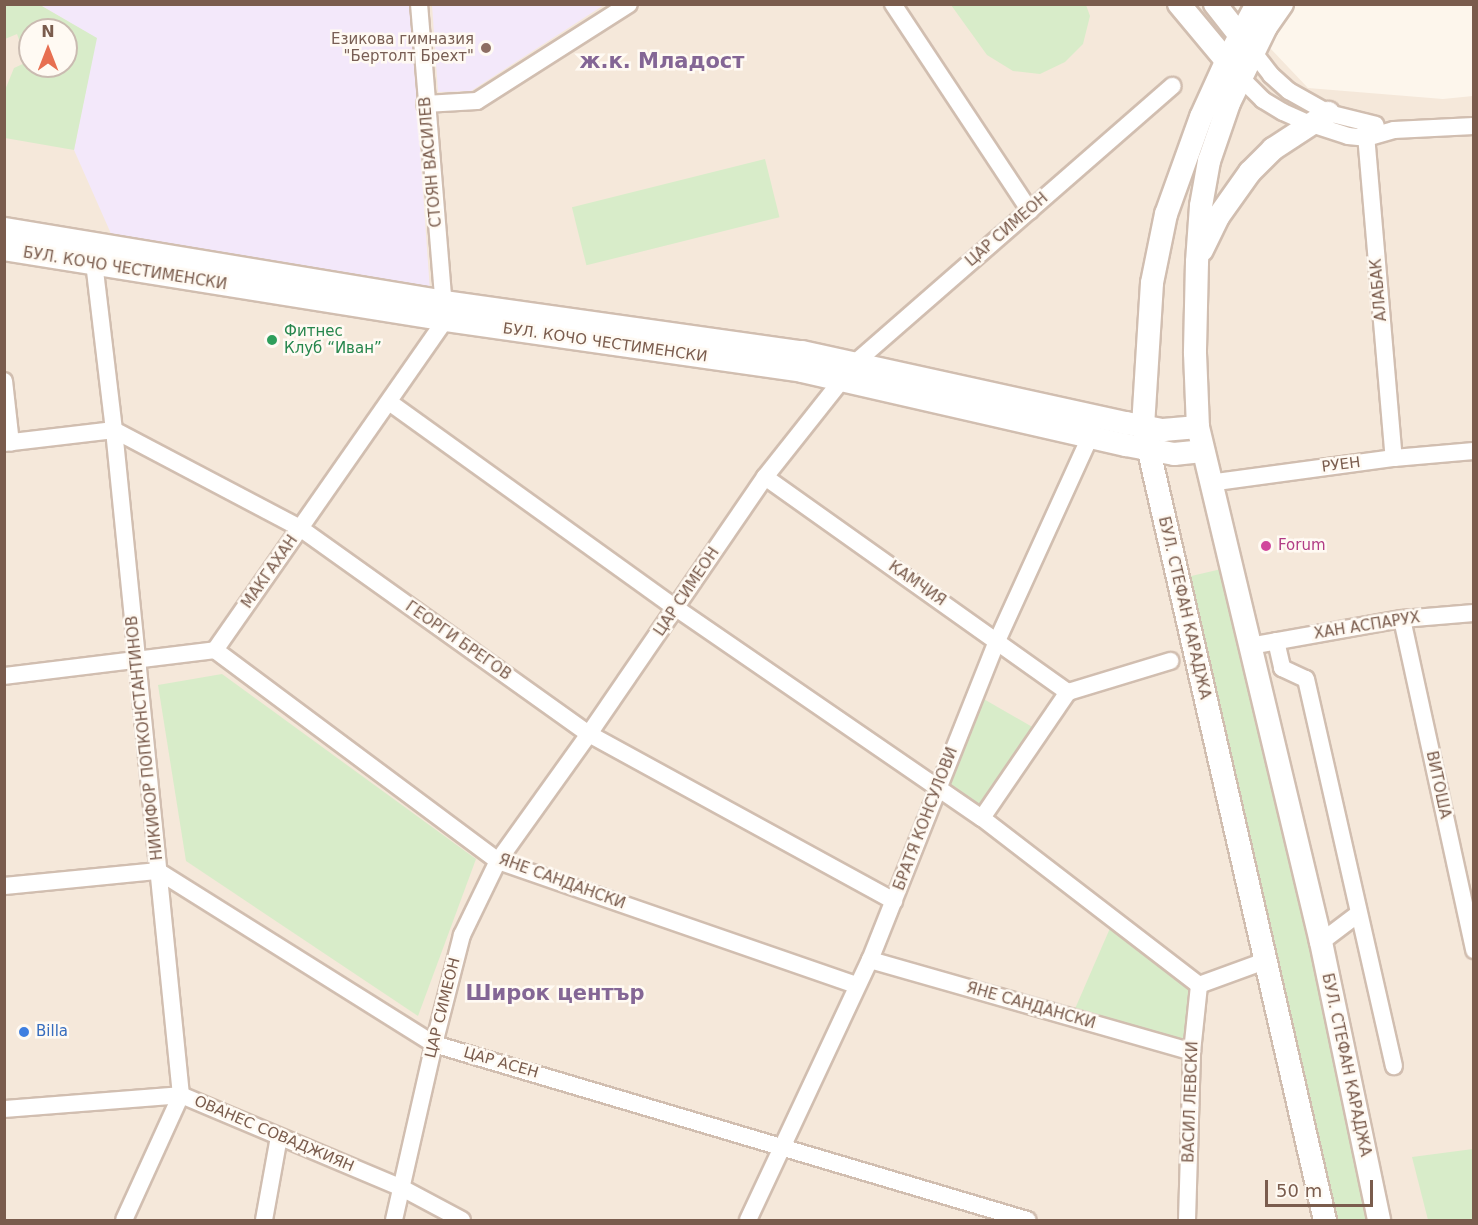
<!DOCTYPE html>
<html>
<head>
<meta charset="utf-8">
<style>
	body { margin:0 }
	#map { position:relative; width:1478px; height:1225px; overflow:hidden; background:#fdf6ec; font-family:"DejaVu Sans",sans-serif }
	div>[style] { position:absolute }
	.residential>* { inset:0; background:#f5e8da }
	.education>* { inset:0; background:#f3e8fa }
	.green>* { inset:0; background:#d8ecc9; transform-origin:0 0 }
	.roads { filter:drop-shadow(2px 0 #d1beb0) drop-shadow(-2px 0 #d1beb0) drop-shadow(0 2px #d1beb0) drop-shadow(0 -2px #d1beb0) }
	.street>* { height:16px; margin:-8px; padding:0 8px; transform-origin:8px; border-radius:8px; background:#fff }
	.secondary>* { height:22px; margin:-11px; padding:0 11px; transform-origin:11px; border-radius:11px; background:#fff }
	.dots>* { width:16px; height:16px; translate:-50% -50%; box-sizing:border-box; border:3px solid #fffaf3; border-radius:50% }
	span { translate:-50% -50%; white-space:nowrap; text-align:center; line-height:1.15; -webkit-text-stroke:5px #fffaf3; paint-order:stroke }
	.education-label { font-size:15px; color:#785e54 }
	.right { translate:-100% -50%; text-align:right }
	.street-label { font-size:15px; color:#7a5c4d }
	.leisure-label { font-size:15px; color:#27864d }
	.left { translate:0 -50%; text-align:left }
	.hotel-label { font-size:15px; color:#b23c85 }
	.shop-label { font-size:15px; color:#366cbe }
	.district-label { font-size:21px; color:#846695; font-weight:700 }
	.frame { position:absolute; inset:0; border:6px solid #7a5c4d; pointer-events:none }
	.north { position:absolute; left:18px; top:18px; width:60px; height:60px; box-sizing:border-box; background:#fffaf3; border:2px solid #cabbb1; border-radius:50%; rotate:0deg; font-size:16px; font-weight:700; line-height:24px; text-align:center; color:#7a5c4d }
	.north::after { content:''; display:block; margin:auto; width:21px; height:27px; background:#e76f51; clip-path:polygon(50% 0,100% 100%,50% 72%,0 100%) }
	.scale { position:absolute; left:1265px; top:1180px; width:108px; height:27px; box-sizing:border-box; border:3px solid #7a5c4d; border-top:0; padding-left:8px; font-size:18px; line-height:21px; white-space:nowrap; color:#7a5c4d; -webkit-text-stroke:4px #fffaf3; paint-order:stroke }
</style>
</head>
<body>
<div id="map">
	<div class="residential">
		<div style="clip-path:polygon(evenodd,5px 5px,1229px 5px,1308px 88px,1443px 99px,1473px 96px,1473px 1220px,5px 1220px,5px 5px,30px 30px,66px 30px,66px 66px,30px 66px,30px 30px)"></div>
	</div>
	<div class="education">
		<div style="clip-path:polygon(40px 5px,410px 5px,430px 291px,112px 236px,74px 150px,96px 38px)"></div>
		<div style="clip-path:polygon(432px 5px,432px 4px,604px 5px,471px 91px,438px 92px)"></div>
	</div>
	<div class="green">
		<div style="clip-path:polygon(evenodd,5px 4px,40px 5px,97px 38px,74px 150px,5px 138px,5px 90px,14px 68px,27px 62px,17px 34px,5px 39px,5px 4px,30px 30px,66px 30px,66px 66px,30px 66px,30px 30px)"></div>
		<div style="clip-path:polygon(951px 5px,1086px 5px,1090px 16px,1083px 44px,1065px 62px,1040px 74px,1013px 71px,987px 55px)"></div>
		<div style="left:765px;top:159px;width:60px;height:199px;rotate:76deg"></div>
		<div style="left:1230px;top:567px;width:670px;height:54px;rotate:77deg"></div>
		<div style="clip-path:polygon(222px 674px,476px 859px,418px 1016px,186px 861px,158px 685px)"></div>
		<div style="clip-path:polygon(975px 694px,1041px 732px,982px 818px,937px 789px)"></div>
		<div style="clip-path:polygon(1114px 919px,1199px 985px,1192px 1052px,1071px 1018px)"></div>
		<div style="clip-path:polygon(1473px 1149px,1473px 1220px,1428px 1220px,1412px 1157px)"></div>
	</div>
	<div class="roads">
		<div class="street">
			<div style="left:893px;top:4px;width:248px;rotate:56.5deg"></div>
			<div style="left:1254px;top:53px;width:28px;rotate:52deg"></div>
			<div style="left:1271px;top:75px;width:24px;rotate:42deg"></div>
			<div style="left:1289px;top:91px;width:45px;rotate:29.4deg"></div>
			<div style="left:1328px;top:113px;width:49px;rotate:14deg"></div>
			<div style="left:1241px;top:78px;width:31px;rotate:45deg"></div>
			<div style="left:1263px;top:100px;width:23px;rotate:31deg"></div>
			<div style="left:1283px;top:112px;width:27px;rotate:24deg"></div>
			<div style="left:1308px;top:123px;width:42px;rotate:18deg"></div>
			<div style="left:1348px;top:136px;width:18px;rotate:6deg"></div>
			<div style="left:1366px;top:138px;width:29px;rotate:-16deg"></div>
			<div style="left:1394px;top:130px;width:80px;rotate:-2.9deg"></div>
			<div style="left:425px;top:104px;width:52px;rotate:-3.3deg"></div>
			<div style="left:477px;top:101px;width:180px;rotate:-32.5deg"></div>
			<div style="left:1365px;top:123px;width:336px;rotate:85.1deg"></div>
			<div style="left:93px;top:254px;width:177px;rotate:83.2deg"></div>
			<div style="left:114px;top:430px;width:668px;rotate:84.25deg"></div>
			<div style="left:181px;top:1095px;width:137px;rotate:114.5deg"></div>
			<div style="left:4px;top:381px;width:62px;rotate:83.6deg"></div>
			<div style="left:389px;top:402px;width:353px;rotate:35.7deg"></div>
			<div style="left:676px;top:608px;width:371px;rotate:34.5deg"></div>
			<div style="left:982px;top:818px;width:274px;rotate:37.6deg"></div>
			<div style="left:1199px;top:985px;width:70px;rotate:-20deg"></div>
			<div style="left:4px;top:443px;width:111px;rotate:-6.7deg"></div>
			<div style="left:114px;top:430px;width:210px;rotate:27.8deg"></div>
			<div style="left:300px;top:528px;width:355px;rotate:35.5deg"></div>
			<div style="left:589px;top:734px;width:348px;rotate:28.7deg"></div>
			<div style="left:765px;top:477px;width:372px;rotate:35.4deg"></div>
			<div style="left:1209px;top:483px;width:187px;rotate:-7.7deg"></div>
			<div style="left:1394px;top:458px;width:80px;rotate:-5deg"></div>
			<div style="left:1402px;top:619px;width:339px;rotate:77.7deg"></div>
			<div style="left:1276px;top:641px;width:28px;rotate:77deg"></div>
			<div style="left:1282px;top:668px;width:26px;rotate:25deg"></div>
			<div style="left:1306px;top:679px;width:397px;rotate:77.2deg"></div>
			<div style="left:1261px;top:644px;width:143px;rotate:-10.1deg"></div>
			<div style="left:1402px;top:619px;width:72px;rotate:-4.8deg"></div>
			<div style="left:215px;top:650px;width:353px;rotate:36.7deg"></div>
			<div style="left:498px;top:861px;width:380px;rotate:19.1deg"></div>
			<div style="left:4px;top:676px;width:213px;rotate:-7deg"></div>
			<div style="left:215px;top:650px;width:402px;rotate:-55.1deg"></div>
			<div style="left:445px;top:320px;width:317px;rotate:-94.7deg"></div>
			<div style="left:982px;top:818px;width:153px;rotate:-55.7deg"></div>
			<div style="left:1068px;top:692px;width:107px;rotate:-16.9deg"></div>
			<div style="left:4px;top:886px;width:155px;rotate:-5.6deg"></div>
			<div style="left:158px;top:871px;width:326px;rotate:32.1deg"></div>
			<div style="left:434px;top:1044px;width:619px;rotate:16.53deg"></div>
			<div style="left:1321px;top:942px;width:46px;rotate:-37.1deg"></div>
			<div style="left:870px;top:960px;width:335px;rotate:15.9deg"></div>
			<div style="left:4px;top:1109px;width:178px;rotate:-4.5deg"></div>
			<div style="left:181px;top:1095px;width:240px;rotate:22.8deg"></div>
			<div style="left:402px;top:1188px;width:68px;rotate:28.1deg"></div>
			<div style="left:264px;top:1220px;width:84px;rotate:-79.8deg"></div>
			<div style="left:394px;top:1220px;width:180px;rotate:-77.2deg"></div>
			<div style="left:434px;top:1044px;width:113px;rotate:-75.6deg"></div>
			<div style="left:462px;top:935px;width:82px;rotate:-64.1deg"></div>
			<div style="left:498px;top:861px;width:156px;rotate:-54.4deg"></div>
			<div style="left:589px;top:734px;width:311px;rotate:-55.6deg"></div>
			<div style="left:765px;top:477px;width:147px;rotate:-51.6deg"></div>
			<div style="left:856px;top:362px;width:420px;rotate:-41.1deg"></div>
			<div style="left:748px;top:1220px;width:287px;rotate:-64.9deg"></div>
			<div style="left:870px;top:960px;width:343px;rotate:-68.3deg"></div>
			<div style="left:997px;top:641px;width:224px;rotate:-65.5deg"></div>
			<div style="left:1090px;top:437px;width:10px;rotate:-79deg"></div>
			<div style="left:1187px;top:1220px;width:168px;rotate:-88.3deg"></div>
			<div style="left:1192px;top:1052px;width:67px;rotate:-84deg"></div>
		</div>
		<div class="secondary">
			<div style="left:1179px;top:4px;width:86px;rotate:50.2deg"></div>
			<div style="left:1215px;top:4px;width:53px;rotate:51.8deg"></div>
			<div style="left:1257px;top:4px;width:66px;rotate:118.1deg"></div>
			<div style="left:1226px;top:62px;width:60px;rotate:114.4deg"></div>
			<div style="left:1201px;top:117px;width:103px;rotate:109.8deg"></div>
			<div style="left:1166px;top:214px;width:70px;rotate:101.5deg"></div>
			<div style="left:1152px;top:283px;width:142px;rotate:93.6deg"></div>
			<div style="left:1143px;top:425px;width:816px;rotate:77.11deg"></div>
			<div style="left:1282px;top:4px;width:28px;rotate:125deg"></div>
			<div style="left:1266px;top:27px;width:85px;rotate:116deg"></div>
			<div style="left:1229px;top:103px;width:61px;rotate:109deg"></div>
			<div style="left:1209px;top:161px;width:46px;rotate:100.1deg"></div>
			<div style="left:1201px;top:206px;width:56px;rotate:94.1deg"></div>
			<div style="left:1197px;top:262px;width:91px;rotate:91.3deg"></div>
			<div style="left:1195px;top:353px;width:74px;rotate:87.7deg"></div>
			<div style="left:1198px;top:427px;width:529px;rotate:76.57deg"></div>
			<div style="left:1321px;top:942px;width:284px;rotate:78.2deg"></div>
			<div style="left:4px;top:229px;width:446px;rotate:9.4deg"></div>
			<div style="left:444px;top:302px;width:361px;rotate:8deg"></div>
			<div style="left:802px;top:352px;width:332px;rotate:12.4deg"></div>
			<div style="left:1126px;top:423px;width:38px;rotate:11deg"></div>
			<div style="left:1163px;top:430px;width:35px;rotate:-5deg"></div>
			<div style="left:4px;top:249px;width:447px;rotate:9.1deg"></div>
			<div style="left:445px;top:320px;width:361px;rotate:8.1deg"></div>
			<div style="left:802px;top:371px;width:332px;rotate:12.9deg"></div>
			<div style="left:1126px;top:445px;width:49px;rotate:10.6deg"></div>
			<div style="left:1174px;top:454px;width:28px;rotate:-6deg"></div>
			<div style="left:1202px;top:250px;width:37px;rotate:-64deg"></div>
			<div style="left:1218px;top:217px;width:55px;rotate:-54.6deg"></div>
			<div style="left:1250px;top:172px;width:33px;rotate:-45deg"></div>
			<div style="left:1273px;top:149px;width:66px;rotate:-33.2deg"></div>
		</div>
	</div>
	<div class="dots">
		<div style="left:486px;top:48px;background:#8d6e63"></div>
		<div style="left:272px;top:340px;background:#2e9e5b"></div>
		<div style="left:1266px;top:546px;background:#d1479c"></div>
		<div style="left:24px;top:1032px;background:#3f7fe0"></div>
	</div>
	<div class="education-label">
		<span class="right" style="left:474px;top:48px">Езикова гимназия<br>"Бертолт Брехт"</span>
	</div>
	<div class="street-label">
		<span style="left:431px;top:162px;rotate:-95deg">СТОЯН ВАСИЛЕВ</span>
		<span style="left:1007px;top:230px;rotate:-41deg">ЦАР СИМЕОН</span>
		<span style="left:125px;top:269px;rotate:9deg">БУЛ. КОЧО ЧЕСТИМЕНСКИ</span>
		<span style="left:1379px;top:290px;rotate:-95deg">АЛАБАК</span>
		<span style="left:605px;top:343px;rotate:8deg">БУЛ. КОЧО ЧЕСТИМЕНСКИ</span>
		<span style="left:1341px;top:465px;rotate:-7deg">РУЕН</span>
		<span style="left:270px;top:572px;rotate:-55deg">МАКГАХАН</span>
		<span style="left:917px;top:584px;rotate:35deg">КАМЧИЯ</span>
		<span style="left:687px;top:592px;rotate:-56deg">ЦАР СИМЕОН</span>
		<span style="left:1184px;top:608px;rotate:77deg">БУЛ. СТЕФАН КАРАДЖА</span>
		<span style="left:1367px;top:626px;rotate:-9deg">ХАН АСПАРУХ</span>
		<span style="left:458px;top:641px;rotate:35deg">ГЕОРГИ БРЕГОВ</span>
		<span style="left:145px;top:738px;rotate:-96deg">НИКИФОР ПОПКОНСТАНТИНОВ</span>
		<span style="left:1438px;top:785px;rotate:78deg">ВИТОША</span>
		<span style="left:926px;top:819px;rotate:-69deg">БРАТЯ КОНСУЛОВИ</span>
		<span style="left:562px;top:882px;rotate:20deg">ЯНЕ САНДАНСКИ</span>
		<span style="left:1031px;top:1006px;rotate:16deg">ЯНЕ САНДАНСКИ</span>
		<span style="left:443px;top:1008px;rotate:-76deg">ЦАР СИМЕОН</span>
		<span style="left:501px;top:1063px;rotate:16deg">ЦАР АСЕН</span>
		<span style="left:1346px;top:1065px;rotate:78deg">БУЛ. СТЕФАН КАРАДЖА</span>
		<span style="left:1191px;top:1102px;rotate:-88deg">ВАСИЛ ЛЕВСКИ</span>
		<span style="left:274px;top:1134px;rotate:23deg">ОВАНЕС СОВАДЖИЯН</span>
	</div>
	<div class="leisure-label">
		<span class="left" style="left:284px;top:340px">Фитнес<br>Клуб “Иван”</span>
	</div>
	<div class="hotel-label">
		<span class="left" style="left:1278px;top:546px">Forum</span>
	</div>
	<div class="shop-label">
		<span class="left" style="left:36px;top:1032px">Billa</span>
	</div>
	<div class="district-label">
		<span style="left:662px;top:61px">ж.к. Младост</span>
		<span style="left:555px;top:993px">Широк център</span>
	</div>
	<div class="frame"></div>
	<div class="north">N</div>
	<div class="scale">50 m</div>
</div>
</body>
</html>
